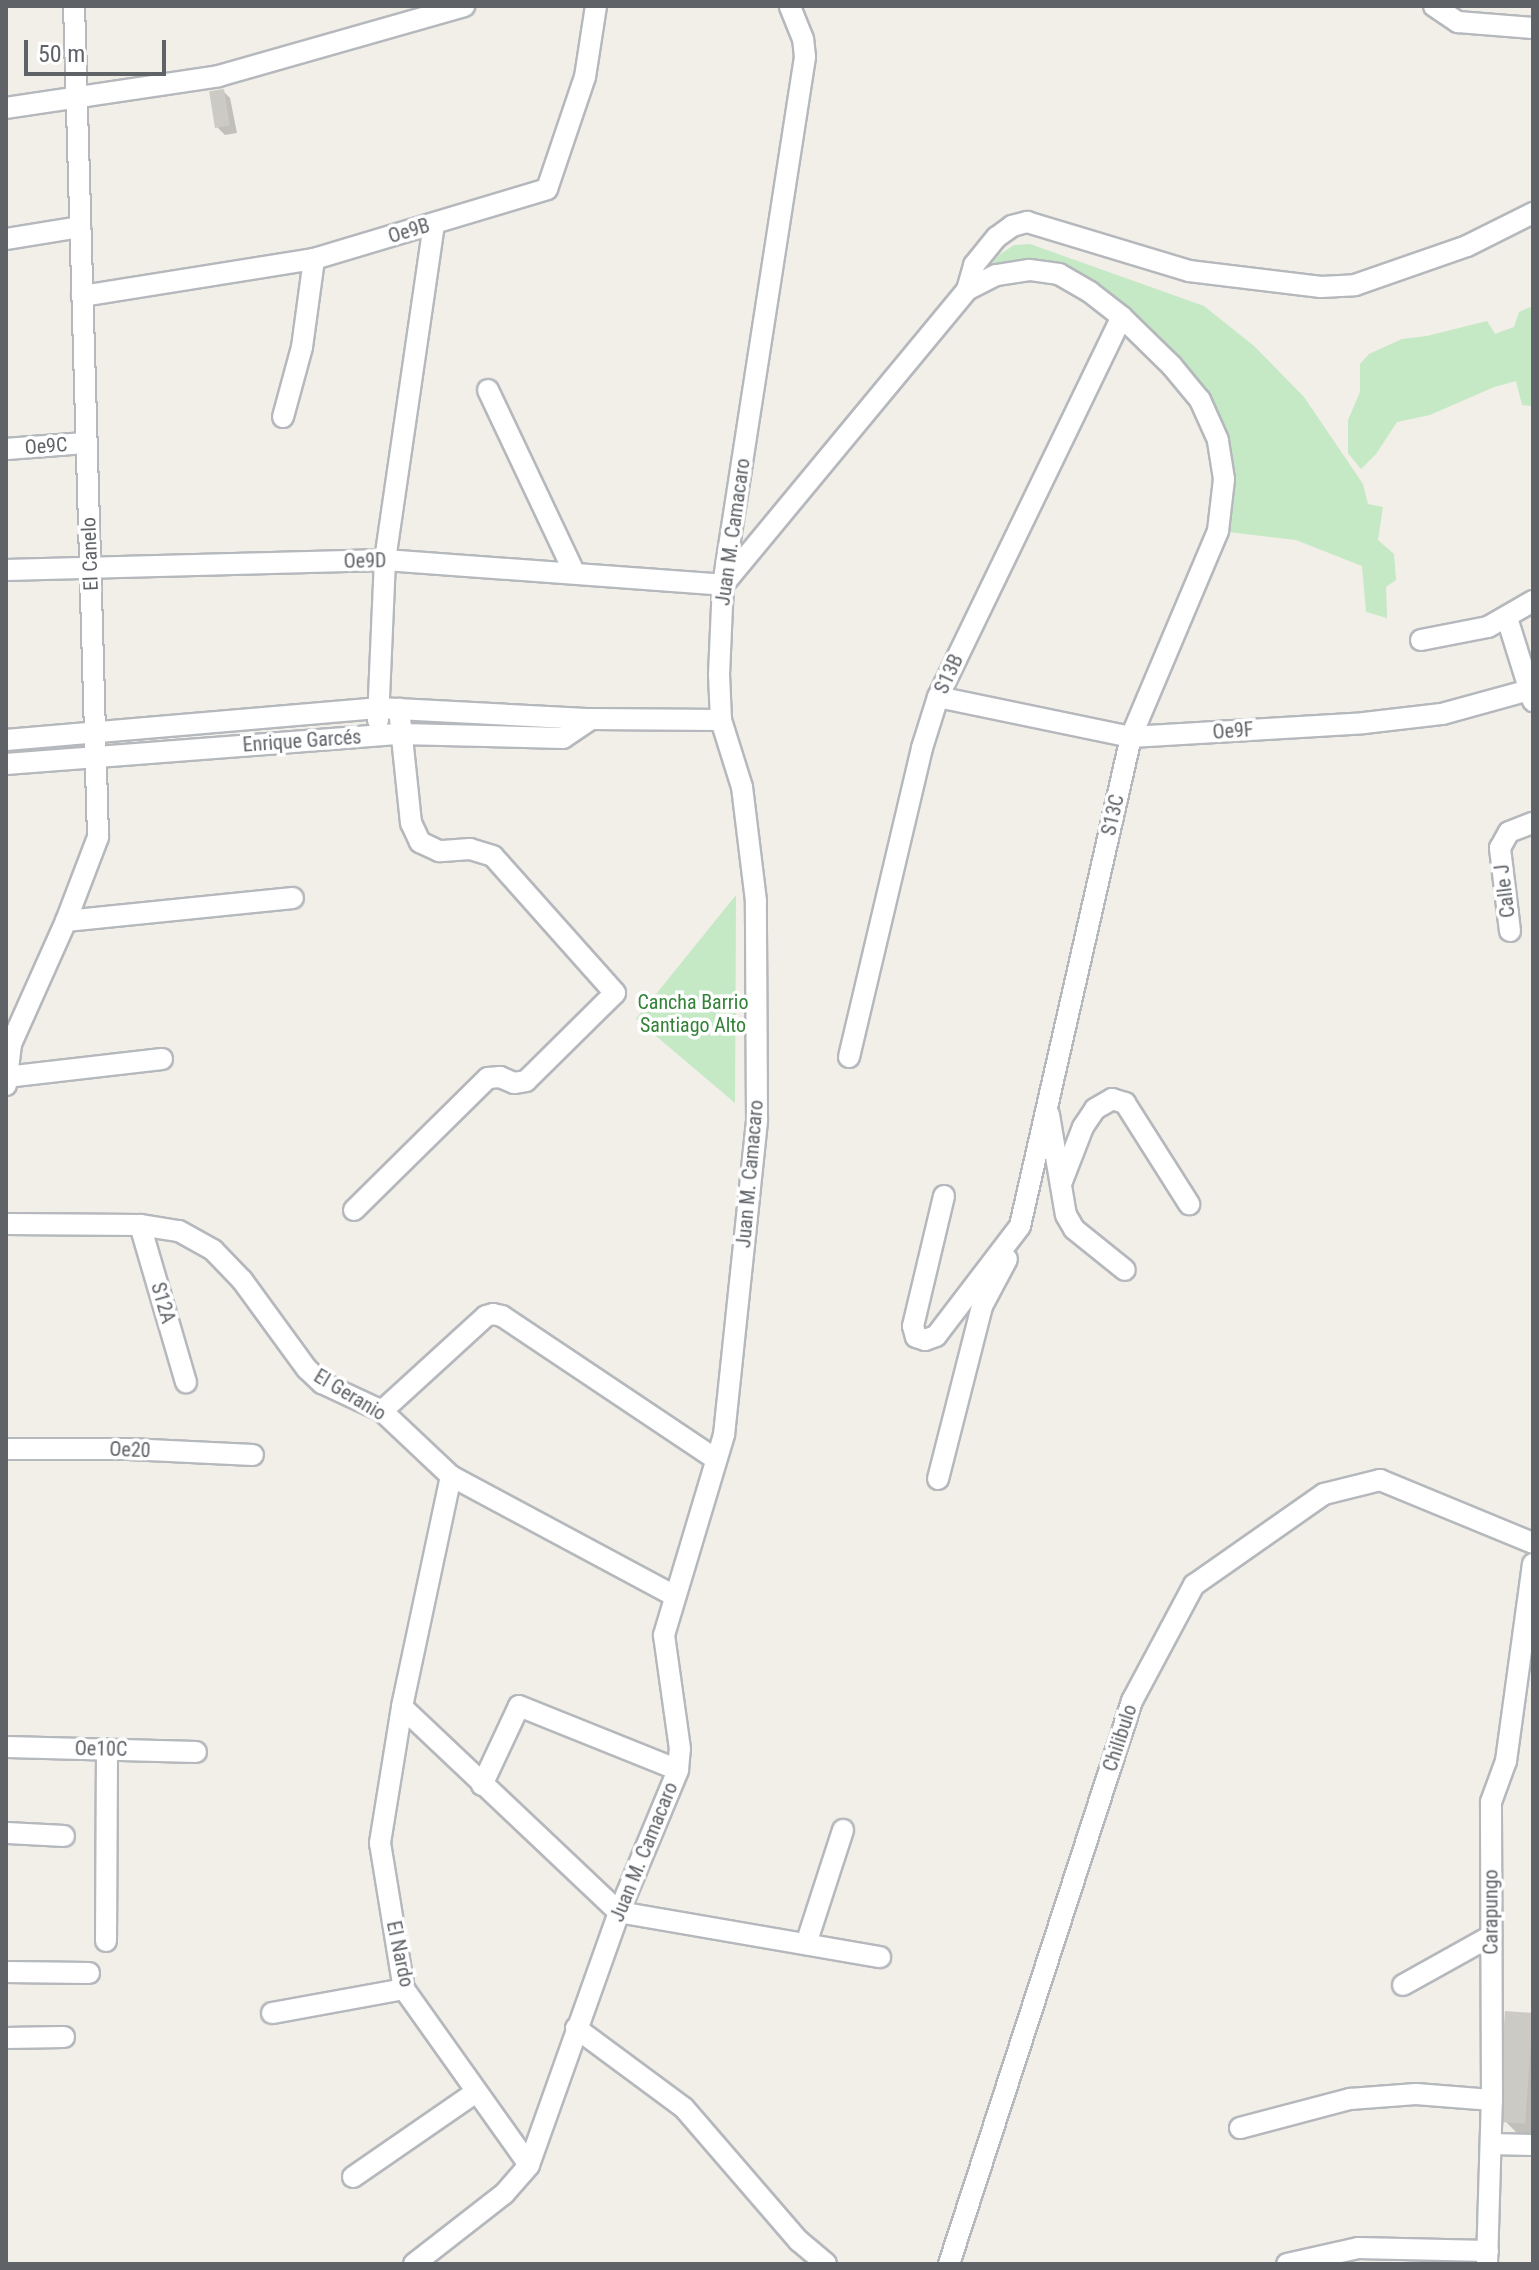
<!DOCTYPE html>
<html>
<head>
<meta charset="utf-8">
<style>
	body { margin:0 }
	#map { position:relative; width:1539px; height:2270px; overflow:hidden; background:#f1efe8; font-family:"Roboto Condensed",sans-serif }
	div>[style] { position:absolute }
	.green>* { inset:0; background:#c5e8c5 }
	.shadow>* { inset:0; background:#0003 }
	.building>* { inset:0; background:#cccac5; transform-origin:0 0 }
	.roads { filter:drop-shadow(2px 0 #b5b8bc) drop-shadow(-2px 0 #b5b8bc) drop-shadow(0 2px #b5b8bc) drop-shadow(0 -2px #b5b8bc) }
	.minor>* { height:20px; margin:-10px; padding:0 10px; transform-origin:10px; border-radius:10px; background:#fff }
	span { translate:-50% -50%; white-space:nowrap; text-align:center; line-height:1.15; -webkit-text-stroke:7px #fff; paint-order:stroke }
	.street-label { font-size:20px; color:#5f6368 }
	.park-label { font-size:20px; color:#348238 }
	.frame { position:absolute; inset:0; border:8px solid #5f6368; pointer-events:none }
	.scale { position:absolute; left:24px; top:40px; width:142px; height:36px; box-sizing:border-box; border:4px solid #5f6368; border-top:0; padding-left:10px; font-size:24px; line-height:28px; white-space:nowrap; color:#5f6368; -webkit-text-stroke:6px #fff; paint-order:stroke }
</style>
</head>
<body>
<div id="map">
	<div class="green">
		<div style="clip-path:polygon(1030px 244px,1204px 306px,1254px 346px,1304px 397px,1363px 484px,1368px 504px,1383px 507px,1378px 540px,1394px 554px,1396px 580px,1386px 587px,1387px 618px,1366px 612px,1362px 566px,1296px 540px,1229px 532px,1233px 478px,1227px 438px,1094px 284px,986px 271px,999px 255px,1014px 245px)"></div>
		<div style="clip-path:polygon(1533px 306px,1533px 406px,1522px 405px,1516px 381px,1494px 387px,1430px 415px,1397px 422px,1376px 454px,1361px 469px,1348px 453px,1348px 420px,1360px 392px,1360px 364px,1369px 354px,1402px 339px,1427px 336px,1487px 321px,1495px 334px,1514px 327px,1519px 312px)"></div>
		<div style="clip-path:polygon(736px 895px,735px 1103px,636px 1019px)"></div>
	</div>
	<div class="shadow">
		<div style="clip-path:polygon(223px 91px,230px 98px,237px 133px,225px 135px,217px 127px)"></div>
		<div style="clip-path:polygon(1533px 2015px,1533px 2138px,1522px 2138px,1506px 2122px)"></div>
	</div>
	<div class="building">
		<div style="left:224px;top:89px;width:37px;height:15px;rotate:81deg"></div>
		<div style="left:1505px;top:2011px;width:28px;height:111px;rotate:4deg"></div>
	</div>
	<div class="roads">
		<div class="minor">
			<div style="left:1434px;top:6px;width:29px;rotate:34deg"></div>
			<div style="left:1458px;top:22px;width:75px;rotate:4.6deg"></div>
			<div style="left:6px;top:108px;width:215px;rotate:-8.5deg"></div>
			<div style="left:219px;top:76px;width:255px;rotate:-15.9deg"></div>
			<div style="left:6px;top:239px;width:75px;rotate:-9.2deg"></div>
			<div style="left:82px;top:296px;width:235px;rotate:-9.1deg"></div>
			<div style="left:314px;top:259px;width:243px;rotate:-16.7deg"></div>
			<div style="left:547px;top:189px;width:118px;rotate:-71.3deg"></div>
			<div style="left:585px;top:77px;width:72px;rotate:-81.2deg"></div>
			<div style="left:488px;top:390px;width:201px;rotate:64.7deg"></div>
			<div style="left:283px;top:417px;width:73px;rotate:-74.8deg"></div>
			<div style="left:302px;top:347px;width:89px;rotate:-82.2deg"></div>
			<div style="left:6px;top:449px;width:79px;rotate:-4.3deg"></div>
			<div style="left:6px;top:570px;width:379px;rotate:-1.5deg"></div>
			<div style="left:385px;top:560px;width:339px;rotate:4.2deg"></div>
			<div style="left:723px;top:585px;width:383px;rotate:-50.4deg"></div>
			<div style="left:967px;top:290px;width:26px;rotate:-74deg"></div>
			<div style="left:974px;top:265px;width:36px;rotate:-51deg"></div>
			<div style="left:997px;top:237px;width:19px;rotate:-36deg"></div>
			<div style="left:1012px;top:226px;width:16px;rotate:-15deg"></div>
			<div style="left:1027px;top:222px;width:169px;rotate:16.8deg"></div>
			<div style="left:1189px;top:271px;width:133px;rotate:6.9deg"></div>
			<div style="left:1321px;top:287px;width:34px;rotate:-3deg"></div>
			<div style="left:1355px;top:285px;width:119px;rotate:-19.2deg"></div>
			<div style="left:1467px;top:246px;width:74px;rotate:-26.6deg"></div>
			<div style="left:1507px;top:618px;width:87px;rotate:72.6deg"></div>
			<div style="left:1421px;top:640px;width:68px;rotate:-11deg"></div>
			<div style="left:1488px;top:627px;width:52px;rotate:-30deg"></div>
			<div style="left:938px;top:697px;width:197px;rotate:11.7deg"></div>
			<div style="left:1131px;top:737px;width:233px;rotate:-3.4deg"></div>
			<div style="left:1364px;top:723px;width:79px;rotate:-6.6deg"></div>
			<div style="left:1442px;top:714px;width:90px;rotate:-15.4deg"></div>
			<div style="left:378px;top:720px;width:160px;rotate:-87.5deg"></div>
			<div style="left:385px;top:560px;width:340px;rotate:-81.7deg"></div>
			<div style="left:6px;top:740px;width:373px;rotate:-4.9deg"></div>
			<div style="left:378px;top:708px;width:213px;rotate:3deg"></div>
			<div style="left:591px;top:719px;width:130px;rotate:0.4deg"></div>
			<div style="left:6px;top:764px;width:395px;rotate:-4.4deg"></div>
			<div style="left:400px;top:734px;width:163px;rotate:1.4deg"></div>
			<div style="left:563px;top:738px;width:34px;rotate:-34deg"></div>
			<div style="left:66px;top:921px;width:228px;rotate:-5.8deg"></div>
			<div style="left:1510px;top:931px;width:84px;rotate:-96.9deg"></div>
			<div style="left:1500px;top:848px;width:18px;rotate:-61deg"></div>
			<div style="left:1509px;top:832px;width:26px;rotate:-21deg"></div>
			<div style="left:849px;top:1057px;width:318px;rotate:-76.7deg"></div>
			<div style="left:922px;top:748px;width:53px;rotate:-72.6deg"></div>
			<div style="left:938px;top:697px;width:422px;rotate:-64.2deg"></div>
			<div style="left:6px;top:1077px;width:157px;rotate:-6.6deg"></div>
			<div style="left:6px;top:1085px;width:41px;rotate:-83deg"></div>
			<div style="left:11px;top:1044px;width:135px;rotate:-65.9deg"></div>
			<div style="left:66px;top:921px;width:90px;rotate:-69.1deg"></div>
			<div style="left:98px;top:837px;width:831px;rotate:-91.65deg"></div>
			<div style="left:1049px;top:1115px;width:101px;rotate:80.4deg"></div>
			<div style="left:1066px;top:1215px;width:16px;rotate:60deg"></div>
			<div style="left:1074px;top:1229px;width:65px;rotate:38.8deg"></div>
			<div style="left:1061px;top:1184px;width:61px;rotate:-68.9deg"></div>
			<div style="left:1083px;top:1127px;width:22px;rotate:-56deg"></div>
			<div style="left:1095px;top:1109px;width:20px;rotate:-30deg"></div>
			<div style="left:1112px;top:1099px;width:14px;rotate:17deg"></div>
			<div style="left:1125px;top:1103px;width:120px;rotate:57.6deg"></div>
			<div style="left:944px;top:1196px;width:134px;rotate:103.4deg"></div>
			<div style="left:913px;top:1326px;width:11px;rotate:75deg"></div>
			<div style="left:916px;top:1337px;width:9px;rotate:18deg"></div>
			<div style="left:925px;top:1340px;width:12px;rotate:-20deg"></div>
			<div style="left:936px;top:1336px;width:138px;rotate:-52.6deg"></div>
			<div style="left:1020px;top:1226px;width:501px;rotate:-77.21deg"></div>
			<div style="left:1131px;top:737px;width:224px;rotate:-67.1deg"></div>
			<div style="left:1218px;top:531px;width:52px;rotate:-83.4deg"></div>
			<div style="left:1224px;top:479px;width:39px;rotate:-99deg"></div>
			<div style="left:1218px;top:440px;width:44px;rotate:-114.2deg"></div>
			<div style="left:1200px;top:400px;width:44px;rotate:-129.5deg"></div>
			<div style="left:1172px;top:366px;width:70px;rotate:-135.6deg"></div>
			<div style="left:1122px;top:317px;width:41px;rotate:-142deg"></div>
			<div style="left:1090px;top:292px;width:36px;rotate:-150deg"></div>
			<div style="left:1059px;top:274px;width:30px;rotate:-172deg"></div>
			<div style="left:1029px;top:270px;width:33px;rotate:171deg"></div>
			<div style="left:996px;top:275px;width:33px;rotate:153deg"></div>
			<div style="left:354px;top:1210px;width:188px;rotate:-44.6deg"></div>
			<div style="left:488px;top:1078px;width:12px;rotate:-5deg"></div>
			<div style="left:500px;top:1077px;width:15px;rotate:23deg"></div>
			<div style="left:514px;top:1083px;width:12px;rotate:-9deg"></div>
			<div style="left:526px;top:1081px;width:125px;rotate:-44.7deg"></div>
			<div style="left:615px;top:993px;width:183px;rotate:-131.7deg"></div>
			<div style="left:493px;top:856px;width:24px;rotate:-163deg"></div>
			<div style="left:470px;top:849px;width:31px;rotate:176deg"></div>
			<div style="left:439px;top:851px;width:21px;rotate:-155deg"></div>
			<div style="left:420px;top:842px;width:21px;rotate:-115deg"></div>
			<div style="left:411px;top:823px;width:115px;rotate:-96deg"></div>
			<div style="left:6px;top:1224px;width:134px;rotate:0.4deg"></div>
			<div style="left:140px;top:1225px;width:39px;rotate:9deg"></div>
			<div style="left:179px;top:1231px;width:39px;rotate:29deg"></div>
			<div style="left:213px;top:1250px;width:42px;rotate:46deg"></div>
			<div style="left:242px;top:1280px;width:110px;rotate:53.9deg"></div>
			<div style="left:307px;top:1369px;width:21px;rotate:43deg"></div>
			<div style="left:322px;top:1383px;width:66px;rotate:25deg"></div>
			<div style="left:382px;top:1411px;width:95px;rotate:43.3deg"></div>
			<div style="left:451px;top:1476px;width:236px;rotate:102deg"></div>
			<div style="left:402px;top:1707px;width:138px;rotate:99.2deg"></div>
			<div style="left:380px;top:1843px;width:148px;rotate:80.7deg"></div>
			<div style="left:404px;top:1989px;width:216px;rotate:54.6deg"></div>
			<div style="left:140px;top:1225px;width:164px;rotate:73.7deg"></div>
			<div style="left:382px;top:1411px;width:141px;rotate:-42.4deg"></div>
			<div style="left:486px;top:1316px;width:7px;rotate:-16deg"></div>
			<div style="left:493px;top:1314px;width:9px;rotate:13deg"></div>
			<div style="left:502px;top:1316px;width:257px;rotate:33.8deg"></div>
			<div style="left:6px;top:1449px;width:122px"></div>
			<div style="left:128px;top:1449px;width:125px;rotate:2.7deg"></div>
			<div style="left:451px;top:1476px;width:254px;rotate:28.2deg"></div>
			<div style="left:938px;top:1479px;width:179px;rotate:-75.7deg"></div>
			<div style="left:982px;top:1306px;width:53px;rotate:-62deg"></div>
			<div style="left:402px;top:1707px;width:299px;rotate:43.4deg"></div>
			<div style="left:619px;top:1912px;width:265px;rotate:9.8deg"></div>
			<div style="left:6px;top:1747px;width:190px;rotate:1.5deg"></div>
			<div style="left:482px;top:1785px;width:87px;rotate:-64.9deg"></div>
			<div style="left:519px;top:1706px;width:171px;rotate:21.9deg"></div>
			<div style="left:6px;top:1833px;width:58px;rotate:3deg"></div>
			<div style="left:106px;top:1941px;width:192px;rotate:-89.7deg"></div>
			<div style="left:806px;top:1944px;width:120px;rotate:-72deg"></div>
			<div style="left:6px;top:1972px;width:83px;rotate:0.7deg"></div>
			<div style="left:1403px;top:1985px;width:101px;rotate:-29.1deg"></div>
			<div style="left:272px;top:2013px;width:134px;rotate:-10.3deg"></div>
			<div style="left:576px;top:2028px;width:134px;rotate:36.5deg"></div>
			<div style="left:684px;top:2108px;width:176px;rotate:49.2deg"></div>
			<div style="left:799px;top:2241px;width:35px;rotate:40deg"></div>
			<div style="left:6px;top:2038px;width:58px;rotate:-1deg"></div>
			<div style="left:1240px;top:2128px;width:114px;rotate:-14.8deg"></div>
			<div style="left:1350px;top:2099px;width:66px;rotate:-4.3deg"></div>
			<div style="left:1416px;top:2094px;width:76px;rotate:4.5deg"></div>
			<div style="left:1491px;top:2144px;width:42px;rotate:1.4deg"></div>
			<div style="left:353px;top:2177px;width:150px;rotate:-34.6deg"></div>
			<div style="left:414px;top:2264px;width:114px;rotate:-37.9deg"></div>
			<div style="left:504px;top:2194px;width:38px;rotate:-49deg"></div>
			<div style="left:529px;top:2165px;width:269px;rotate:-70.4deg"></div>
			<div style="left:619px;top:1912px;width:154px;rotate:-67.4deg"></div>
			<div style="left:678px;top:1770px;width:21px;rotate:-85deg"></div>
			<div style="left:680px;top:1749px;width:115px;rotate:-98deg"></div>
			<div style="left:664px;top:1635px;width:209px;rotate:-73.3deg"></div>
			<div style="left:724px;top:1435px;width:318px;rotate:-84deg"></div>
			<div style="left:757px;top:1119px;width:218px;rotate:-90.3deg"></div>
			<div style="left:756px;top:901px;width:115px;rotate:-97deg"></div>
			<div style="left:742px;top:787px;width:70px;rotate:-107.4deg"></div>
			<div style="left:721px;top:720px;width:45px;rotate:-92.5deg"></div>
			<div style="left:719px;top:675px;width:90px;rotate:-87.5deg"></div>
			<div style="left:723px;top:585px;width:534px;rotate:-81.17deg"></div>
			<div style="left:805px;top:57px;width:18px;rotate:-96deg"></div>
			<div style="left:803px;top:39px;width:35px;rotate:-112deg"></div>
			<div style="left:949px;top:2264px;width:592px;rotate:-71.99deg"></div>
			<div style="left:1132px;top:1701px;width:132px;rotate:-61.9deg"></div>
			<div style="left:1194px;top:1585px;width:159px;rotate:-35deg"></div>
			<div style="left:1324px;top:1494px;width:58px;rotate:-14deg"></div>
			<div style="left:1380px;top:1480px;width:165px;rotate:22.4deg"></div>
			<div style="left:1287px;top:2264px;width:73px;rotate:-12.7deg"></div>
			<div style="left:1358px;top:2248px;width:130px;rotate:1.3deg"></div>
			<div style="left:1487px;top:2264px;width:164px;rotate:-88.3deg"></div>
			<div style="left:1492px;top:2100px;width:298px;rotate:-90.2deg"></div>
			<div style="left:1491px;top:1802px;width:44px;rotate:-69.9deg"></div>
			<div style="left:1506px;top:1761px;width:199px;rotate:-82.2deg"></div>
		</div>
	</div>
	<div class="street-label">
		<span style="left:409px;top:231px;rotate:-17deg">Oe9B</span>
		<span style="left:46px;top:446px;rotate:-4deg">Oe9C</span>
		<span style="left:733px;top:532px;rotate:-82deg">Juan M. Camacaro</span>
		<span style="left:90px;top:554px;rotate:-92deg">El Canelo</span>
		<span style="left:365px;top:561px;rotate:-1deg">Oe9D</span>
		<span style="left:949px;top:674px;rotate:-65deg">S13B</span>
		<span style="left:1233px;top:731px;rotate:-4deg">Oe9F</span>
		<span style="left:302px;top:741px;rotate:-4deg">Enrique Garcés</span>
		<span style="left:1113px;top:815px;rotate:-77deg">S13C</span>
		<span style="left:1505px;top:891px;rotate:-97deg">Calle J</span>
		<span style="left:750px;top:1174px;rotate:-85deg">Juan M. Camacaro</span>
		<span style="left:163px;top:1303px;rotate:74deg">S12A</span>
		<span style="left:350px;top:1395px;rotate:31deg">El Geranio</span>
		<span style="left:130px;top:1450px;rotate:2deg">Oe20</span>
		<span style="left:1120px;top:1738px;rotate:-72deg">Chilibulo</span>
		<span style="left:101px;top:1749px;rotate:1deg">Oe10C</span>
		<span style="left:644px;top:1852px;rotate:-68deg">Juan M. Camacaro</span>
		<span style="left:1491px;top:1912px;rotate:-90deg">Carapungo</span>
		<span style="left:400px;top:1954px;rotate:78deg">El Nardo</span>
	</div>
	<div class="park-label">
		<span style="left:693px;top:1014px">Cancha Barrio<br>Santiago Alto</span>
	</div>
	<div class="frame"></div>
	<div class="scale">50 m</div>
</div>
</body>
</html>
